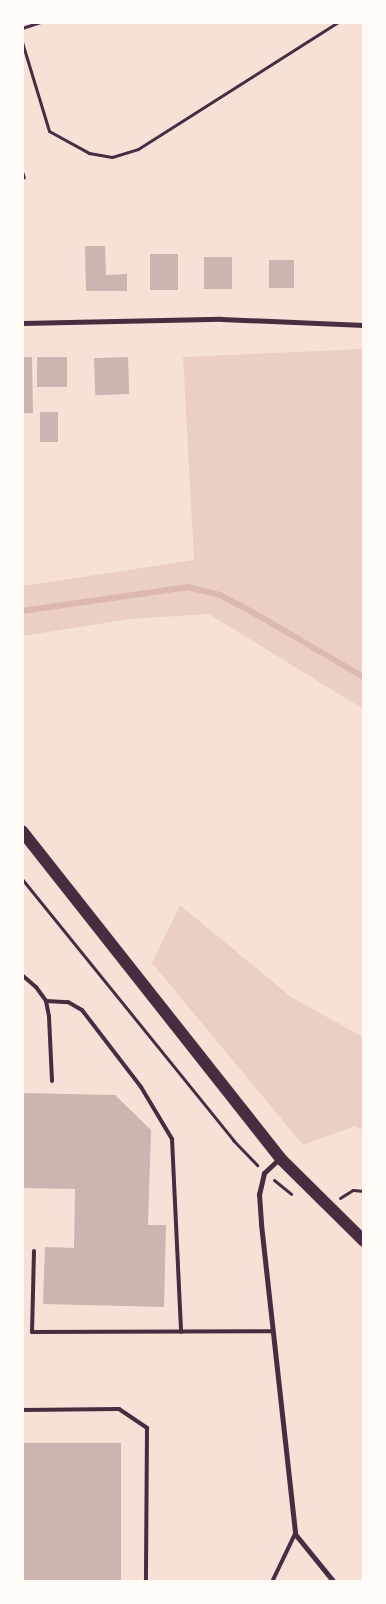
<!DOCTYPE html>
<html>
<head>
<meta charset="utf-8">
<style>
	body { margin:0 }
	#map { position:relative; width:386px; height:1604px; overflow:hidden; background:#f7e1d7; font-family:Helvetica,sans-serif }
	div>[style] { position:absolute }
	.green>* { inset:0; background:#ebcfc5 }
	.stream>* { height:5.5px; margin:-2.75px; padding:0 2.75px; transform-origin:2.75px; border-radius:2.75px; background:#dcb8b0 }
	.building>* { inset:0; background:#ccb4b1; transform-origin:0 0 }
	.path>* { height:3px; margin:-1.5px; padding:0 1.5px; transform-origin:1.5px; border-radius:1.5px; background:#4a2c40 }
	.service>* { height:4px; margin:-2px; padding:0 2px; transform-origin:2px; border-radius:2px; background:#4a2c40 }
	.minor>* { height:5px; margin:-2.5px; padding:0 2.5px; transform-origin:2.5px; border-radius:2.5px; background:#4a2c40 }
	.primary>* { height:12px; margin:-6px; padding:0 6px; transform-origin:6px; border-radius:6px; background:#4a2c40 }
	span { translate:-50% -50%; white-space:nowrap; text-align:center; line-height:1.15; -webkit-text-stroke:4px #fffaf5; paint-order:stroke }
	.frame { position:absolute; inset:0; border:24px solid #fffaf5; pointer-events:none }
</style>
</head>
<body>
<div id="map">
	<div class="green">
		<div style="clip-path:polygon(363px 349px,363px 709px,209px 614px,130px 619px,23px 636px,23px 586px,194px 560px,183px 357px)"></div>
		<div style="clip-path:polygon(180px 905px,291px 997px,363px 1037px,363px 1130px,355px 1126px,303px 1145px,152px 963px)"></div>
	</div>
	<div class="stream">
		<div style="left:22px;top:611px;width:168px;rotate:-8.2deg"></div>
		<div style="left:188px;top:587px;width:33px;rotate:14deg"></div>
		<div style="left:220px;top:595px;width:41px;rotate:27.8deg"></div>
		<div style="left:256px;top:614px;width:125px;rotate:30.3deg"></div>
	</div>
	<div class="building">
		<div style="clip-path:polygon(85px 246px,105px 246px,106px 275px,127px 274px,127px 291px,86px 291px)"></div>
		<div style="left:178px;top:254px;width:36px;height:28px;rotate:90deg"></div>
		<div style="left:204px;top:257px;width:28px;height:32px"></div>
		<div style="left:269px;top:260px;width:25px;height:28px"></div>
		<div style="left:32px;top:357px;width:56px;height:10px;rotate:89deg"></div>
		<div style="left:37px;top:357px;width:30px;height:30px"></div>
		<div style="left:128px;top:357px;width:37px;height:34px;rotate:88deg"></div>
		<div style="left:40px;top:412px;width:18px;height:30px"></div>
		<div style="clip-path:polygon(22px 1093px,115px 1095px,151px 1130px,148px 1225px,166px 1225px,164px 1307px,43px 1304px,45px 1247px,74px 1248px,75px 1189px,22px 1188px)"></div>
		<div style="left:22px;top:1443px;width:99px;height:139px"></div>
	</div>
	<div class="path">
		<div style="left:22px;top:28px;width:20px;rotate:-18deg"></div>
		<div style="left:22px;top:42px;width:93px;rotate:73.1deg"></div>
		<div style="left:49px;top:131px;width:46px;rotate:28.8deg"></div>
		<div style="left:89px;top:153px;width:23px;rotate:10deg"></div>
		<div style="left:112px;top:157px;width:27px;rotate:-17deg"></div>
		<div style="left:138px;top:149px;width:237px;rotate:-32.4deg"></div>
		<div style="left:22px;top:879px;width:336px;rotate:51deg"></div>
		<div style="left:233px;top:1140px;width:35px;rotate:46deg"></div>
		<div style="left:274px;top:1180px;width:22px;rotate:39deg"></div>
		<div style="left:340px;top:1198px;width:15px;rotate:-32deg"></div>
		<div style="left:353px;top:1190px;width:11px;rotate:5deg"></div>
	</div>
	<div class="service">
		<div style="left:22px;top:172px;width:6px;rotate:72deg"></div>
		<div style="left:22px;top:975px;width:18px;rotate:41deg"></div>
		<div style="left:36px;top:987px;width:17px;rotate:54deg"></div>
		<div style="left:46px;top:1001px;width:16px;rotate:79deg"></div>
		<div style="left:49px;top:1017px;width:64px;rotate:87.3deg"></div>
		<div style="left:46px;top:1001px;width:22px;rotate:3deg"></div>
		<div style="left:68px;top:1002px;width:16px;rotate:30deg"></div>
		<div style="left:82px;top:1010px;width:97px;rotate:52.5deg"></div>
		<div style="left:141px;top:1087px;width:61px;rotate:59.2deg"></div>
		<div style="left:172px;top:1139px;width:193px;rotate:87.3deg"></div>
		<div style="left:34px;top:1251px;width:81px;rotate:91.4deg"></div>
		<div style="left:32px;top:1332px;width:240px;rotate:-0.2deg"></div>
		<div style="left:22px;top:1410px;width:97px;rotate:-0.6deg"></div>
		<div style="left:119px;top:1409px;width:34px;rotate:34deg"></div>
		<div style="left:147px;top:1428px;width:154px;rotate:90.4deg"></div>
		<div style="left:272px;top:1582px;width:53px;rotate:-64.4deg"></div>
	</div>
	<div class="minor">
		<div style="left:22px;top:323px;width:199px;rotate:-1.2deg"></div>
		<div style="left:221px;top:319px;width:143px;rotate:2.4deg"></div>
		<div style="left:280px;top:1158px;width:22px;rotate:137deg"></div>
		<div style="left:264px;top:1173px;width:22px;rotate:103deg"></div>
		<div style="left:259px;top:1194px;width:30px;rotate:86deg"></div>
		<div style="left:261px;top:1224px;width:312px;rotate:83.7deg"></div>
		<div style="left:295px;top:1534px;width:62px;rotate:50.9deg"></div>
	</div>
	<div class="primary">
		<div style="left:22px;top:831px;width:417px;rotate:51.7deg"></div>
		<div style="left:280px;top:1158px;width:118px;rotate:44.7deg"></div>
	</div>
	<div class="frame"></div>
</div>
</body>
</html>
